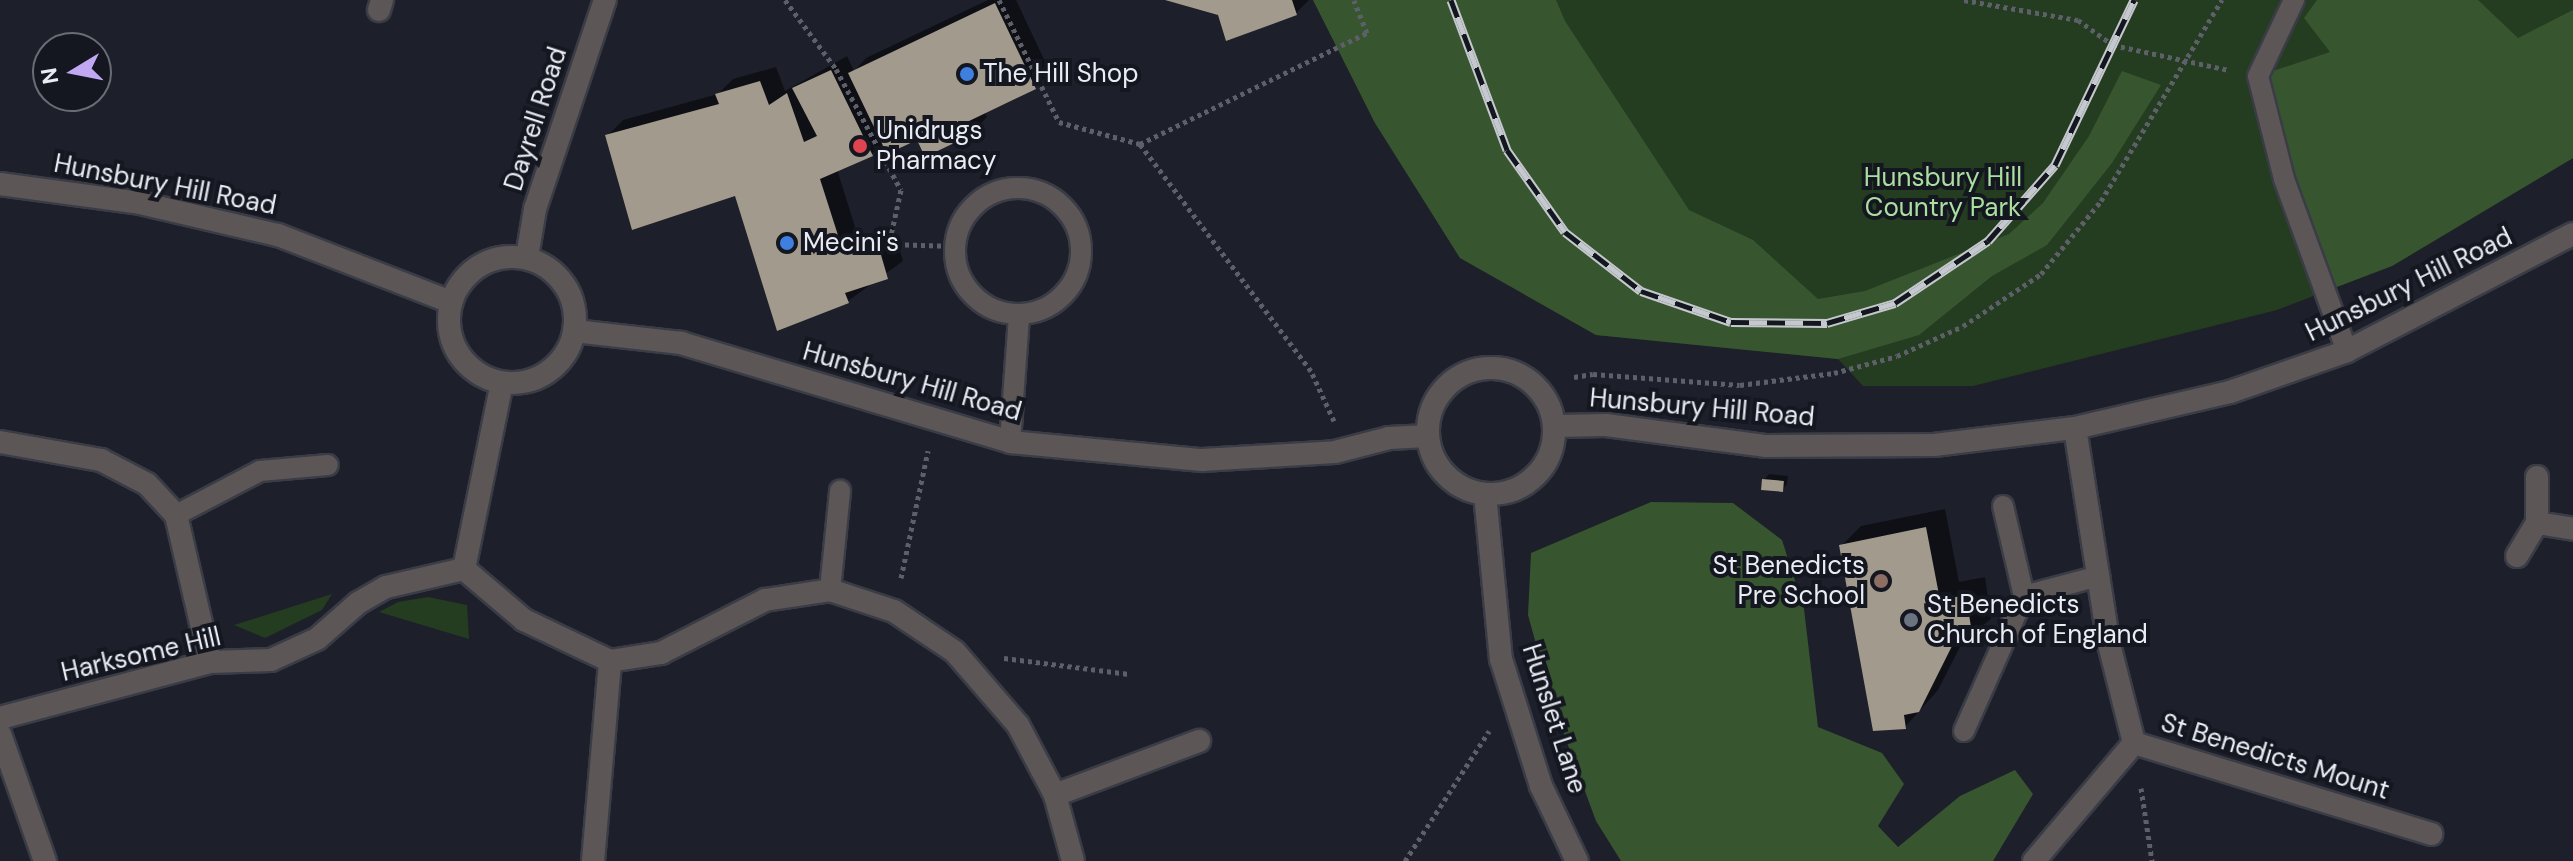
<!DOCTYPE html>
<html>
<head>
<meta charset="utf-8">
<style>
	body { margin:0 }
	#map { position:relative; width:2573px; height:861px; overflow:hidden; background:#1d1f2a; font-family:"DM Sans",sans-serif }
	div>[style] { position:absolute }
	.green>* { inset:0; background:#243c1f }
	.forest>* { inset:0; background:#375630 }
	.shadow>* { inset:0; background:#0007 }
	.building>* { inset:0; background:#a29a8d; transform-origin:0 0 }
	.path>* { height:5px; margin-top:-2.5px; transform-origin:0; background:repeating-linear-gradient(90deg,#5d5f69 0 4px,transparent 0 8px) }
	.roads { filter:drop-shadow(2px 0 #3a3c46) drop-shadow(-2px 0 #3a3c46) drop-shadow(0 2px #3a3c46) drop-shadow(0 -2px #3a3c46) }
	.service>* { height:20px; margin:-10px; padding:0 10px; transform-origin:10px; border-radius:10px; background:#5d5656 }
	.service>.ring { margin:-10px; padding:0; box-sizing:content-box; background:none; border:20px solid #5d5656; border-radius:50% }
	.minor>* { height:22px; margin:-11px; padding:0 11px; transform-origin:11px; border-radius:11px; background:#5d5656 }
	.tertiary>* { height:22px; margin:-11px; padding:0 11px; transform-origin:11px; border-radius:11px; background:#5d5656 }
	.tertiary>.ring { margin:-11px; padding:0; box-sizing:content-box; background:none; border:22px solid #5d5656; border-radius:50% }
	.rail>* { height:9px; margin-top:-4.5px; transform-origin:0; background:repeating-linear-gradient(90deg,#141620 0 18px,#c6c8d0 0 36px); box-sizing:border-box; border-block:2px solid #c6c8d0 }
	.dots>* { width:22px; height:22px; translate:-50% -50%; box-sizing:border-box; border:4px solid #141620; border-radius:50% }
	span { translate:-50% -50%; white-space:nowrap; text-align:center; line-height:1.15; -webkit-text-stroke:8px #141620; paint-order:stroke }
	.poi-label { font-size:26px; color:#eaecf4 }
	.left { translate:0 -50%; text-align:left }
	.right { translate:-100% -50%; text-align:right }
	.street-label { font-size:26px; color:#eaecf4 }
	.park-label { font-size:26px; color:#abdfa0 }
	.north { position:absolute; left:32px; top:32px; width:80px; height:80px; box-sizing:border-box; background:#141620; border:2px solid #6a6c75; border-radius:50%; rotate:260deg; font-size:22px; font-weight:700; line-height:32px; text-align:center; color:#eaecf4 }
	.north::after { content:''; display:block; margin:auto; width:28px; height:36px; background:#c1a8f3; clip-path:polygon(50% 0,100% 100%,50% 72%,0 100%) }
</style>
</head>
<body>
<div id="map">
	<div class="green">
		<div style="clip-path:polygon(1313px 0,2573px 0,2573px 158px,2392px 266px,2277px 310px,1973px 386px,1863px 386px,1838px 359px,1596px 335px,1460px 258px,1375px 123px)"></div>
		<div style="clip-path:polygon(332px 594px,322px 610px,265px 638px,234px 625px)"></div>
		<div style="clip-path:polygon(428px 597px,467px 605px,469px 639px,379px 612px,398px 602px)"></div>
	</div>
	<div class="forest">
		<div style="clip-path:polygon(1313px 0,1556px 0,1565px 21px,1689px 210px,1753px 240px,1818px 299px,1865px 291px,2009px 234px,2043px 203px,2089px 136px,2122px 71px,2161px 85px,2112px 163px,2047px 245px,1992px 276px,1919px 335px,1838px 359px,1596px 335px,1460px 258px,1375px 123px)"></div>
		<div style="clip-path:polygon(2317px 0,2478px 0,2518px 38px,2573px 10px,2573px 158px,2392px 266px,2326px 291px,2258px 76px,2330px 52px,2304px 18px)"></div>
		<div style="clip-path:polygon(1651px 502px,1733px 503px,1782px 540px,1804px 609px,1818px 727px,1882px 753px,1904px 784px,1878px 826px,1898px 847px,1960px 796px,2015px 770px,2033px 794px,1993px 861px,1621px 861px,1596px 821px,1552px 702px,1528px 615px,1531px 553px)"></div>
	</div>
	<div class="shadow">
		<div style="clip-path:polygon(988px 0,1016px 0,1050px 72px,1034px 88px,984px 111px,987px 117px,972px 133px,884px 143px,872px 154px,837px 169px,859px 240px,893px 227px,903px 261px,848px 301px,736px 193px,608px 135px,623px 120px,718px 94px,733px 79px,776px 67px,785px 91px,847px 56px,854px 71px,866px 58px)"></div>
		<div style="clip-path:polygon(1169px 0,1309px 0,1296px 13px,1220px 13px)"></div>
		<div style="clip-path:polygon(1769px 474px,1788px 476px,1787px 484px,1782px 490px,1764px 480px)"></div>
		<div style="clip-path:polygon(1945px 509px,1959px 582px,1985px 577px,1991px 619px,1963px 641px,1938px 690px,1905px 727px,1841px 546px,1861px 526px)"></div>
	</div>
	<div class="building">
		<div style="clip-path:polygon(1165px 0,1292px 0,1297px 15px,1226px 41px,1218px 15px)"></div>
		<div style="clip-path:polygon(995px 3px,1036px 89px,967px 122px,973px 134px,925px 157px,917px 140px,887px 154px,848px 73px)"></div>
		<div style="clip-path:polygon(831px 70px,873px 156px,820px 179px,844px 254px,877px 241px,888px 279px,845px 293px,849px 303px,777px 331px,735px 196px,632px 230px,605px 135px,719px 104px,715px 94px,760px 81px,769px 105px,787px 93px,804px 142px,817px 136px,792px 88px)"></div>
		<div style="left:1762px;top:479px;width:22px;height:11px;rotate:5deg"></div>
		<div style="clip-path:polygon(1926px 527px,1940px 600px,1966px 595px,1973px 640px,1952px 646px,1919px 712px,1904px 715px,1906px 729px,1873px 731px,1839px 545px)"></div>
	</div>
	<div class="path">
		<div style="left:785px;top:0;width:86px;rotate:53.5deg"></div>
		<div style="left:836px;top:69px;width:137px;rotate:61.8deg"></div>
		<div style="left:901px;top:190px;width:55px;rotate:102.5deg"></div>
		<div style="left:889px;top:244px;width:65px;rotate:1.8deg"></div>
		<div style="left:999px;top:0;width:136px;rotate:63.8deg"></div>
		<div style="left:1059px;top:122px;width:84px;rotate:15.2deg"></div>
		<div style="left:1964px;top:0;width:116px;rotate:10deg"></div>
		<div style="left:2078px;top:20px;width:43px;rotate:35.5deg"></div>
		<div style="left:2113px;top:45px;width:119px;rotate:12.2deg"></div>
		<div style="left:1574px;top:377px;width:19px;rotate:-9deg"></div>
		<div style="left:1593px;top:374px;width:147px;rotate:4.3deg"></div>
		<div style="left:1740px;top:385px;width:95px;rotate:-7.3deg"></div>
		<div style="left:1834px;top:373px;width:65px;rotate:-15.1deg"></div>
		<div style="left:1897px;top:356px;width:72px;rotate:-24.4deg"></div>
		<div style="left:1963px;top:326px;width:94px;rotate:-33.7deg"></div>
		<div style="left:2041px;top:274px;width:94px;rotate:-50.6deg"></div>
		<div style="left:2101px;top:201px;width:235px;rotate:-59deg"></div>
		<div style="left:1334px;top:421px;width:55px;rotate:-114.7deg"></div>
		<div style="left:1311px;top:371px;width:284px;rotate:-127deg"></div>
		<div style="left:1140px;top:144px;width:253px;rotate:-26.1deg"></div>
		<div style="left:1367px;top:33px;width:35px;rotate:-112deg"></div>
		<div style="left:901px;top:578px;width:130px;rotate:-78deg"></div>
		<div style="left:1004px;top:658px;width:126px;rotate:7.3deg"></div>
		<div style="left:2141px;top:788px;width:74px;rotate:81.4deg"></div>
		<div style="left:1405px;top:861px;width:155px;rotate:-57.1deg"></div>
	</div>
	<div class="roads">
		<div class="service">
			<div style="left:2294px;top:0;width:84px;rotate:115.3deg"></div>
			<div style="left:2258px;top:76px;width:106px;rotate:75.8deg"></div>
			<div style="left:2284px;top:179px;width:183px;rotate:69.9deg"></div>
			<div class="ring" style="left:955px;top:188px;width:106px;height:106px"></div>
			<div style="left:1010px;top:442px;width:125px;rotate:-85.9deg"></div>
			<div style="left:2003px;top:506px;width:92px;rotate:76.9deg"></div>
			<div style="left:176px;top:515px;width:95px;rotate:-27.6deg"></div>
			<div style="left:260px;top:471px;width:68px;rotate:-5deg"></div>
			<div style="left:830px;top:590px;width:100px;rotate:-84.2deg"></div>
			<div style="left:1964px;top:731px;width:148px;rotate:-66deg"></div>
			<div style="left:2024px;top:596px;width:78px;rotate:-14.9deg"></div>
		</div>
		<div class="minor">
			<div style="left:379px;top:10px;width:10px;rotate:-73deg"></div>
			<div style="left:527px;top:257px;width:49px;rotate:-80.5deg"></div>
			<div style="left:535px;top:209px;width:220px;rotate:-71.5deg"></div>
			<div style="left:2075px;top:428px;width:219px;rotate:81.1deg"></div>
			<div style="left:2109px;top:644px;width:102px;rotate:75.8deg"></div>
			<div style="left:2134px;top:743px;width:311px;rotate:17deg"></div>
			<div style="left:0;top:442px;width:103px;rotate:10.1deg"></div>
			<div style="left:101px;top:460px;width:52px;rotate:27.6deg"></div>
			<div style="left:147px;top:484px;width:42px;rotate:46.9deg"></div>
			<div style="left:176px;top:515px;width:151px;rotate:77deg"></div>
			<div style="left:2537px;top:523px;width:36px;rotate:9deg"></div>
			<div style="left:2517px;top:556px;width:39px;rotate:-59deg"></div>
			<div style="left:2537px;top:523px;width:46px;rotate:-90deg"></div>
			<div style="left:464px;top:569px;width:79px;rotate:40.4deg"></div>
			<div style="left:524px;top:620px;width:95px;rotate:25.5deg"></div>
			<div style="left:610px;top:661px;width:52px;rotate:-8.9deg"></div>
			<div style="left:661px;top:653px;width:117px;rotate:-27deg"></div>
			<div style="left:765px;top:600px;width:66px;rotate:-8.7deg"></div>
			<div style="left:830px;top:590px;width:67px;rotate:18.2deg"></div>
			<div style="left:894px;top:611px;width:73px;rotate:33.9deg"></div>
			<div style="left:955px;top:652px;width:96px;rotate:49.2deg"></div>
			<div style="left:1018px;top:725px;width:79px;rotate:62.1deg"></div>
			<div style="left:1055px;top:795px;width:68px;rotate:74.7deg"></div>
			<div style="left:464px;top:569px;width:190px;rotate:-78.5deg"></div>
			<div style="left:0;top:718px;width:217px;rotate:-14.9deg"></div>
			<div style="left:210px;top:662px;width:61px;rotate:-1.9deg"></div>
			<div style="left:271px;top:660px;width:51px;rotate:-24.5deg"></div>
			<div style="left:317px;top:639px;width:55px;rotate:-41.3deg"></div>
			<div style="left:358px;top:603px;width:32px;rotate:-30deg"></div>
			<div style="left:386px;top:587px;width:80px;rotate:-13deg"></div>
			<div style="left:0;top:734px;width:135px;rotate:70.5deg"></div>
			<div style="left:1055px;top:795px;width:154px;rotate:-20.6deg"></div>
			<div style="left:593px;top:861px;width:201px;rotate:-85.1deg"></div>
			<div style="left:2034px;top:861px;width:155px;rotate:-49.7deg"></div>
		</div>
		<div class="tertiary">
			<div style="left:0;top:184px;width:141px;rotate:7.7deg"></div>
			<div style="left:140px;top:203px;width:142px;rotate:13.1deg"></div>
			<div style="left:278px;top:235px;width:186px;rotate:21.2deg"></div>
			<div class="ring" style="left:449px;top:257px;width:104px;height:104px"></div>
			<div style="left:574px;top:331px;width:108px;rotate:6.4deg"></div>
			<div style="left:681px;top:343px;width:344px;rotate:16.7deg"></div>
			<div style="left:1010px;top:442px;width:193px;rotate:5.4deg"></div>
			<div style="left:1202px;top:460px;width:133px;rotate:-3.4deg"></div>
			<div style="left:1335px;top:452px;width:56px;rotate:-14.5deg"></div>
			<div style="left:1389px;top:438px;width:39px;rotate:-3deg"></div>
			<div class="ring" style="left:1428px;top:368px;width:104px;height:104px"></div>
			<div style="left:1555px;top:426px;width:51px;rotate:-1.1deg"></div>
			<div style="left:1606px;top:425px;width:160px;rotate:7.5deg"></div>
			<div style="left:1765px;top:446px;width:169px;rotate:-0.3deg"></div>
			<div style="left:1934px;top:445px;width:142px;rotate:-6.9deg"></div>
			<div style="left:2075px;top:428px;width:159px;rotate:-13.1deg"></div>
			<div style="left:2230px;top:392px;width:124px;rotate:-19.3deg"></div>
			<div style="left:2347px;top:351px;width:254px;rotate:-27.4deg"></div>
			<div style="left:1485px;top:494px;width:166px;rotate:84.5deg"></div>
			<div style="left:1501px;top:659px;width:133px;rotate:72.5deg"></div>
			<div style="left:1541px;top:786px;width:83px;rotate:64.4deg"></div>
		</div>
	</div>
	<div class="rail">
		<div style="left:1451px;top:0;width:160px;rotate:69.5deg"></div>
		<div style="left:1507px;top:150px;width:100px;rotate:54.7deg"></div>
		<div style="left:1565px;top:232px;width:96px;rotate:37.8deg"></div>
		<div style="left:1641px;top:291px;width:95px;rotate:19deg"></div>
		<div style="left:1731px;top:322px;width:96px;rotate:0.6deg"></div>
		<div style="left:1827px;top:323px;width:71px;rotate:-16.4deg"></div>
		<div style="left:1895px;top:303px;width:112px;rotate:-33.7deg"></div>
		<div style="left:1988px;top:241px;width:101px;rotate:-48.6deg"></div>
		<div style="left:2055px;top:165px;width:183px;rotate:-64.4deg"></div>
	</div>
	<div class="dots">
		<div style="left:967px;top:74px;background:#3f7fe0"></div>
		<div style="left:860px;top:146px;background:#e0444e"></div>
		<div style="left:787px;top:243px;background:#3f7fe0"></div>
		<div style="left:1881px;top:581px;background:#8d6e63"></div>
		<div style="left:1911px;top:620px;background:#6b7280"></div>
	</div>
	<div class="poi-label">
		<span class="left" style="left:983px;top:74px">The Hill Shop</span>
		<span class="left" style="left:876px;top:146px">Unidrugs<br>Pharmacy</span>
		<span class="left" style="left:803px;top:243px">Mecini's</span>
		<span class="right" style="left:1865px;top:581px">St Benedicts<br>Pre School</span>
		<span class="left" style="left:1927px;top:620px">St Benedicts<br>Church of England</span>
	</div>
	<div class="street-label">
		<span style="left:536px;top:119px;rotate:-72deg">Dayrell Road</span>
		<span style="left:165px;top:185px;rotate:11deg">Hunsbury Hill Road</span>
		<span style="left:2409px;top:285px;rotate:-26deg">Hunsbury Hill Road</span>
		<span style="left:912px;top:382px;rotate:16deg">Hunsbury Hill Road</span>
		<span style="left:1702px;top:408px;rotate:5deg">Hunsbury Hill Road</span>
		<span style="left:141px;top:655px;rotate:-13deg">Harksome Hill</span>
		<span style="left:1554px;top:719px;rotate:72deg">Hunslet Lane</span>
		<span style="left:2275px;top:757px;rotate:17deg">St Benedicts Mount</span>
	</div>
	<div class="park-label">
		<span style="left:1943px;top:193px">Hunsbury Hill<br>Country Park</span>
	</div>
	<div class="north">N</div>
</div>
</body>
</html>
